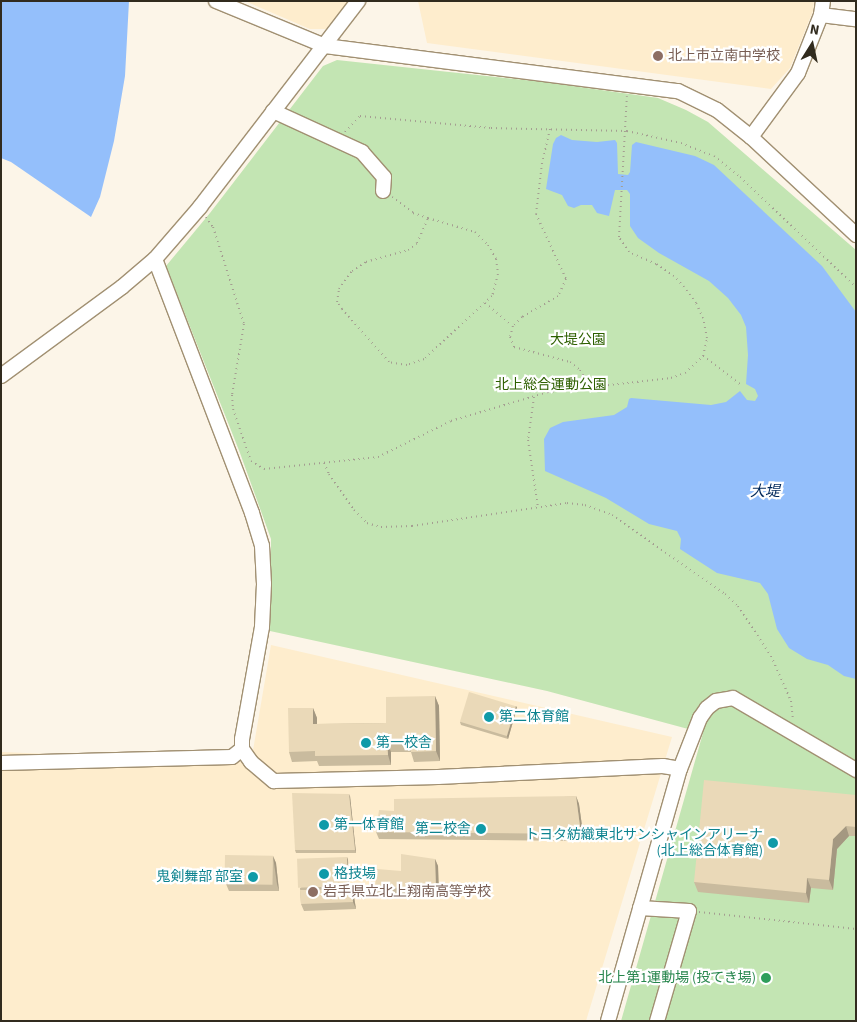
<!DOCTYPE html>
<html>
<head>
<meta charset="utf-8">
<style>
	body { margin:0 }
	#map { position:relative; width:857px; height:1022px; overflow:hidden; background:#fcf5e8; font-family:"Source Sans 3","Noto Sans JP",sans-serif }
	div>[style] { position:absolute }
	.built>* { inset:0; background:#feedcd }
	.green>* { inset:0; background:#c3e5b3 }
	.water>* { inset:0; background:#94bffb }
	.path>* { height:2px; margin-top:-1px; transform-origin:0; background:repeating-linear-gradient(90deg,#a49e91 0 1px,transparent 0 5px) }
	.roads { filter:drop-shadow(1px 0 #a19072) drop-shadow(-1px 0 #a19072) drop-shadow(0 1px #a19072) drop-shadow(0 -1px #a19072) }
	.minor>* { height:14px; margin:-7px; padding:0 7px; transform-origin:7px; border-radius:7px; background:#fff }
	.wall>* { inset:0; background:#c9bb9e }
	.shaded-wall>* { inset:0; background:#a49881 }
	.building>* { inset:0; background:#ead9b8; transform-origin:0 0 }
	.dots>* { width:14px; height:14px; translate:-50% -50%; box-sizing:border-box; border:2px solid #fff; border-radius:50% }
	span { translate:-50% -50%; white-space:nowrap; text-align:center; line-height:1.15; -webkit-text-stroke:4.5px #fff; paint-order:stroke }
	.education-label { font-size:14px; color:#785e54 }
	.left { translate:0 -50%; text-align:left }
	.park-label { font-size:14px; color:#2e6001 }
	.culture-label { font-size:14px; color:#0d838f }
	.right { translate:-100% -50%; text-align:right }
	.leisure-label { font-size:14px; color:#27864d }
	.water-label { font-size:15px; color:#00285b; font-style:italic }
	.frame { position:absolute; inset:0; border:2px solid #312b1e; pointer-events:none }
	.north { position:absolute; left:787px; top:20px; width:50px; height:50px; -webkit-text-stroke:4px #fff; paint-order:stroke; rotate:10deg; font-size:14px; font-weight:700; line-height:20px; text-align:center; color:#312b1e }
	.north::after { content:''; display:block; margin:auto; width:18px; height:22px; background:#312b1e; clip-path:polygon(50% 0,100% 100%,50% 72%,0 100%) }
</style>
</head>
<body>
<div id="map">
	<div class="built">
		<div style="clip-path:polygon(245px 1px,349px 1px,326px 29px,310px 29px)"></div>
		<div style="clip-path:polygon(418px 1px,814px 1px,813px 11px,790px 68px,771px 89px,427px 43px)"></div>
		<div style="clip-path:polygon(271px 645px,672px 737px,586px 1021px,1px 1021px,1px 752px,251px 762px)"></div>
	</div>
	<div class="green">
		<div style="clip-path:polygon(337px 60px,544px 82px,658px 98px,686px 110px,708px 122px,856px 250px,856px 1021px,621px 1021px,703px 733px,547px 691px,270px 631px,271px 539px,240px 453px,166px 266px,210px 213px,323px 66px)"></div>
	</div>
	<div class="water">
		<div style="clip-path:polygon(1px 1px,129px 1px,125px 76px,114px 141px,100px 197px,91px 217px,11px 162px,1px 158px)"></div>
		<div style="clip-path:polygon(561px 135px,572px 140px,597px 142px,615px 140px,617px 143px,618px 174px,628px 175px,630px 172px,632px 145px,636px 142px,695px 156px,714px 165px,822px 266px,856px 312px,856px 679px,844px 676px,828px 665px,807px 659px,789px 648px,777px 629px,768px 594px,760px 583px,717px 573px,680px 549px,681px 539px,677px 531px,649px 524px,606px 498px,545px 471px,544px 439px,550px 428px,563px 422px,614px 415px,627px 407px,629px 399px,631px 398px,711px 405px,726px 402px,740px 391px,747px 400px,755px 401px,758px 396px,755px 389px,746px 384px,748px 355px,746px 327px,741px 315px,728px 298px,709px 281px,659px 253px,638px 238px,630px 226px,630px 194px,627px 190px,615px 190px,609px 216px,597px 213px,592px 205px,581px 205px,574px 208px,568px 206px,562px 195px,546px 189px,553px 144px,556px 138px)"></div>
	</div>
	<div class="path">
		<div style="left:550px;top:129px;width:35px;rotate:103deg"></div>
		<div style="left:542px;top:163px;width:51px;rotate:96.7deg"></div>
		<div style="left:536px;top:214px;width:72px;rotate:65.2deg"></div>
		<div style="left:566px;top:279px;width:19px;rotate:115deg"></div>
		<div style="left:558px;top:296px;width:42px;rotate:149.7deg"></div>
		<div style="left:522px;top:317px;width:13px;rotate:135deg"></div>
		<div style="left:513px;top:326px;width:11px;rotate:105deg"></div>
		<div style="left:510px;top:337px;width:11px;rotate:68deg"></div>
		<div style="left:514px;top:347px;width:58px;rotate:15deg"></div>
		<div style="left:570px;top:362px;width:13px;rotate:39deg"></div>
		<div style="left:580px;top:370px;width:20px;rotate:60deg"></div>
		<div style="left:345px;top:132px;width:22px;rotate:-47deg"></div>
		<div style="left:360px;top:116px;width:132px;rotate:5.2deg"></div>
		<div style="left:491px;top:128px;width:136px;rotate:1.3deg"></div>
		<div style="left:627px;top:131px;width:55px;rotate:12.5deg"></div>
		<div style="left:681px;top:143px;width:35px;rotate:22deg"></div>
		<div style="left:714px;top:156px;width:33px;rotate:39deg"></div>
		<div style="left:740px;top:177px;width:160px;rotate:43.5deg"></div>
		<div style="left:392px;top:197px;width:26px;rotate:37deg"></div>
		<div style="left:413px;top:213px;width:16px;rotate:18deg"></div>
		<div style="left:206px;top:217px;width:12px;rotate:55deg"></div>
		<div style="left:213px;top:227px;width:102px;rotate:72.3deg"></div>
		<div style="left:244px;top:324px;width:72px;rotate:99.6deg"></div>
		<div style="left:232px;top:395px;width:14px;rotate:86deg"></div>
		<div style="left:233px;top:409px;width:55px;rotate:70.9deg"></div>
		<div style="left:251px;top:461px;width:15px;rotate:32deg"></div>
		<div style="left:264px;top:469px;width:115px;rotate:-6deg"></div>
		<div style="left:378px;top:457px;width:81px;rotate:-26.3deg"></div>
		<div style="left:451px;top:421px;width:101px;rotate:-16.6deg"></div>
		<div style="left:548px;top:392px;width:124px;rotate:-6.5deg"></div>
		<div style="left:671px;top:378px;width:15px;rotate:-20deg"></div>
		<div style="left:685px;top:373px;width:25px;rotate:-43deg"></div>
		<div style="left:703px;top:356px;width:18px;rotate:-77deg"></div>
		<div style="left:707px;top:338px;width:20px;rotate:-101deg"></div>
		<div style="left:703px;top:318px;width:17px;rotate:-115deg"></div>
		<div style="left:696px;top:303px;width:20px;rotate:-127deg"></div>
		<div style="left:684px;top:287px;width:15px;rotate:-132deg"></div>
		<div style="left:674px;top:276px;width:22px;rotate:-146deg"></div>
		<div style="left:656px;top:264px;width:30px;rotate:-156deg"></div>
		<div style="left:629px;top:252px;width:18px;rotate:-124deg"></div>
		<div style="left:619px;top:237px;width:141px;rotate:-86.8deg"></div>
		<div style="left:428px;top:218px;width:49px;rotate:16.6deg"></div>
		<div style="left:475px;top:232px;width:18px;rotate:45deg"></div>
		<div style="left:488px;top:245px;width:16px;rotate:60deg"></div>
		<div style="left:496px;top:259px;width:15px;rotate:82deg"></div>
		<div style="left:498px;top:274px;width:23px;rotate:105deg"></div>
		<div style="left:492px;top:296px;width:93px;rotate:137.2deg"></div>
		<div style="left:424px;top:359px;width:18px;rotate:161deg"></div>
		<div style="left:407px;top:365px;width:18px;rotate:-171deg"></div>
		<div style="left:389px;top:362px;width:71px;rotate:-131.6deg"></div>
		<div style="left:342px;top:309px;width:9px;rotate:-126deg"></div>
		<div style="left:337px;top:302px;width:13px;rotate:-81deg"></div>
		<div style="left:339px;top:289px;width:22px;rotate:-54deg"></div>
		<div style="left:352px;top:271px;width:17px;rotate:-33deg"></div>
		<div style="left:366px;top:262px;width:44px;rotate:-15.9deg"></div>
		<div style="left:408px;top:250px;width:11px;rotate:-38deg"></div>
		<div style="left:417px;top:243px;width:27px;rotate:-66deg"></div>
		<div style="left:485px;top:303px;width:35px;rotate:40deg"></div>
		<div style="left:703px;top:356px;width:48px;rotate:37.3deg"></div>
		<div style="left:534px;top:397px;width:43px;rotate:97.9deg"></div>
		<div style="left:528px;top:440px;width:69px;rotate:81.6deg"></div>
		<div style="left:324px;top:463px;width:12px;rotate:66deg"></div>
		<div style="left:329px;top:474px;width:44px;rotate:55.2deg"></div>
		<div style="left:354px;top:510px;width:18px;rotate:45deg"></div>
		<div style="left:367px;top:523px;width:15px;rotate:16deg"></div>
		<div style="left:381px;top:527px;width:31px;rotate:-2deg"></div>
		<div style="left:412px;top:526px;width:157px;rotate:-8.4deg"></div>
		<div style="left:567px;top:503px;width:18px;rotate:6deg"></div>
		<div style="left:585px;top:505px;width:29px;rotate:20deg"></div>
		<div style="left:612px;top:515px;width:138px;rotate:35deg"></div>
		<div style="left:725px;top:594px;width:18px;rotate:43deg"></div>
		<div style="left:738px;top:606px;width:60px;rotate:56.6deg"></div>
		<div style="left:771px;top:656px;width:49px;rotate:66deg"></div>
		<div style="left:791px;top:701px;width:20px;rotate:84deg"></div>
		<div style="left:699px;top:912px;width:158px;rotate:6.2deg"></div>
	</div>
	<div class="roads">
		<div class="minor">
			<div style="left:216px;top:1px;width:118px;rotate:22.4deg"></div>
			<div style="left:325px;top:46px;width:356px;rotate:7.3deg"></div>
			<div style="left:678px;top:91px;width:43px;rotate:26deg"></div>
			<div style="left:717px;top:110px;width:43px;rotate:38.5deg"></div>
			<div style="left:751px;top:137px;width:144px;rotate:43deg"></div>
			<div style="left:821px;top:15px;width:35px;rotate:7deg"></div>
			<div style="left:273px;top:111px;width:98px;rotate:24.7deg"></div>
			<div style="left:362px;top:152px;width:33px;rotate:49deg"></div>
			<div style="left:384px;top:177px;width:14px;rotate:94deg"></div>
			<div style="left:751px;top:137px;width:79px;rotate:-53.7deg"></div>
			<div style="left:798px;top:73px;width:62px;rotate:-68.4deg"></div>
			<div style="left:821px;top:15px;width:14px;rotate:-82deg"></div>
			<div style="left:155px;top:259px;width:272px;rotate:69.1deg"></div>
			<div style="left:252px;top:513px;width:34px;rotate:73deg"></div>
			<div style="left:262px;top:546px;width:38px;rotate:87deg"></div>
			<div style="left:264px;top:584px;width:43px;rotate:92.7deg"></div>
			<div style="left:262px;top:627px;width:114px;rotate:100.1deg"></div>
			<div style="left:242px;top:739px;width:10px;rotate:90deg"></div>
			<div style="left:242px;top:749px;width:16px;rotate:55deg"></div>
			<div style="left:251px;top:762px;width:30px;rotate:40deg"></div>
			<div style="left:274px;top:781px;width:164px;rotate:-1.4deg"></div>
			<div style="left:438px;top:777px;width:225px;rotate:-2.8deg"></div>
			<div style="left:663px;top:766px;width:17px;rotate:10deg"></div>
			<div style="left:1px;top:376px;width:150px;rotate:-36.3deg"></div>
			<div style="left:122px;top:287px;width:43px;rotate:-40.3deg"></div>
			<div style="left:155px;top:259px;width:69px;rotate:-49.1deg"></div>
			<div style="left:200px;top:207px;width:260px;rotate:-52.5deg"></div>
			<div style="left:1px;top:763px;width:231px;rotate:-1.5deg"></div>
			<div style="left:232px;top:757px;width:13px;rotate:-39deg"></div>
			<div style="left:640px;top:908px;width:49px;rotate:3.5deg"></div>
			<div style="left:689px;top:911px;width:115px;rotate:106.2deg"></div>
			<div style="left:608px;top:1021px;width:262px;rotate:-74.1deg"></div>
			<div style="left:680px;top:769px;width:55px;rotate:-68.6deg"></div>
			<div style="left:700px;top:718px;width:12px;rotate:-55deg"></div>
			<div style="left:707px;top:708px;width:11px;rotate:-38deg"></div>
			<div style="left:716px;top:701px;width:17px;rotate:-10deg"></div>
			<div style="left:733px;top:698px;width:143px;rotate:30.3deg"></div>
		</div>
	</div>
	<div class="wall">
		<div style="clip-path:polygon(435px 696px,439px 706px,440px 761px,414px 762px,411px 752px,391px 752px,391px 765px,319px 766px,317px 761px,292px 762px,289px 752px,313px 708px,317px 718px,317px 724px,386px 723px)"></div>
		<div style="clip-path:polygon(516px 706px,517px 708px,508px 739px,461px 725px,460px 722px)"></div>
		<div style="clip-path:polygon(856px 795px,856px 836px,849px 836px,837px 849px,833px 890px,811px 888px,809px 903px,698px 892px,694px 882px)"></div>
		<div style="clip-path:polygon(350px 796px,356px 853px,296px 853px,295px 850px)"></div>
		<div style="clip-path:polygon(576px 796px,579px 804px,584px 841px,379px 839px,376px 832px,394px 811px)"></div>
		<div style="clip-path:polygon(273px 856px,276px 863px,279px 891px,229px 891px,226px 884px)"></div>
		<div style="clip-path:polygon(347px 857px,348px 860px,349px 888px,317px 890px,351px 890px,354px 897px,356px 909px,304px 911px,301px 904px,300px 888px)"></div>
		<div style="clip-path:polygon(435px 859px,438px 866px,439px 897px,378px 895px,375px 887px,401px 871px)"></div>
	</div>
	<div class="shaded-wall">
		<div style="clip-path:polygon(435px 696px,439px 706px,440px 761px,436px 751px)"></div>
		<div style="clip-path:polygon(516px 706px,517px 708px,508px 739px,507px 736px)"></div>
		<div style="clip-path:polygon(313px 708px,317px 718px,317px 734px,313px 724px)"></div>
		<div style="clip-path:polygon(387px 742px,391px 752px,391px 765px,388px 755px)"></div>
		<div style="clip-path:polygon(349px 794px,350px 796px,356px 853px,355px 850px)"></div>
		<div style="clip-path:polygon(576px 796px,579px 804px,584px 841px,581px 834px)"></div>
		<div style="clip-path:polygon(846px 826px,849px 836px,837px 849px,833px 890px,829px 880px,833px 839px)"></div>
		<div style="clip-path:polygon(273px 856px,276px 863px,279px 891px,277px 884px)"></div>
		<div style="clip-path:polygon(347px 857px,348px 860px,349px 888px,348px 886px)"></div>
		<div style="clip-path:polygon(435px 859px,438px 866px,439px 897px,436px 889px)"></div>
		<div style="clip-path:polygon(807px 878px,811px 888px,809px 903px,806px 893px)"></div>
		<div style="clip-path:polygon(351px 890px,354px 897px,356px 909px,353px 902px)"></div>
	</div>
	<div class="building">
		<div style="left:469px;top:692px;width:49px;height:31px;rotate:17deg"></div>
		<div style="clip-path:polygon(435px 696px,436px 751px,411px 752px,410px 742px,387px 742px,388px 755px,315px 756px,315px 751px,289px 752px,288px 708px,313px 708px,313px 724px,386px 723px,386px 697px)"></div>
		<div style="clip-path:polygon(704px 780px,856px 795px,856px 827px,846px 826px,833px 839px,829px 880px,807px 878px,806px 893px,694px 882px)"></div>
		<div style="clip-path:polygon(292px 793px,349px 794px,355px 850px,295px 850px)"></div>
		<div style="clip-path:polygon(576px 796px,581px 834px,376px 832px,379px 810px,394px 811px,394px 799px)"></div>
		<div style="clip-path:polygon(401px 854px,435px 859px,436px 889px,375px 887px,377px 869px,401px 871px)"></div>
		<div style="left:225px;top:855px;width:48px;height:29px;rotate:1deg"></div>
		<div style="left:347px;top:857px;width:29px;height:50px;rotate:88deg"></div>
		<div style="clip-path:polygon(300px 890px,351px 890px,353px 902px,301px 904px)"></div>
	</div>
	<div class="dots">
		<div style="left:658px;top:56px;background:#8d6e63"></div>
		<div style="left:489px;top:717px;background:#0f9aa8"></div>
		<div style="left:366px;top:743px;background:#0f9aa8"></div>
		<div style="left:324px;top:825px;background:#0f9aa8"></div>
		<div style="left:481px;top:829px;background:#0f9aa8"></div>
		<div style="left:773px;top:843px;background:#0f9aa8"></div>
		<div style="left:324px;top:874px;background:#0f9aa8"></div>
		<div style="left:253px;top:877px;background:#0f9aa8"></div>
		<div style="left:313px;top:892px;background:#8d6e63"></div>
		<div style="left:766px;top:978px;background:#2e9e5b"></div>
	</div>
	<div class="education-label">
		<span class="left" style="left:668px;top:56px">北上市立南中学校</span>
		<span class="left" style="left:323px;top:892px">岩手県立北上翔南高等学校</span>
	</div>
	<div class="park-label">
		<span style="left:578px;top:340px">大堤公園</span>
		<span style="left:551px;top:385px">北上総合運動公園</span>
	</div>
	<div class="culture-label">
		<span class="left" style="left:499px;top:717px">第二体育館</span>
		<span class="left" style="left:376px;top:743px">第一校舎</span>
		<span class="left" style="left:334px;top:825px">第一体育館</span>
		<span class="right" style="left:471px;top:829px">第二校舎</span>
		<span class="right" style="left:763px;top:843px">トヨタ紡織東北サンシャインアリーナ<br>(北上総合体育館)</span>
		<span class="left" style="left:334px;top:874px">格技場</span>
		<span class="right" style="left:243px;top:877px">鬼剣舞部 部室</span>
	</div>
	<div class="leisure-label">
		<span class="right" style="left:756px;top:978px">北上第1運動場 (投てき場)</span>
	</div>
	<div class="water-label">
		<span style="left:765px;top:492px">大堤</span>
	</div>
	<div class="frame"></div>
	<div class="north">N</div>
</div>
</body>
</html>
